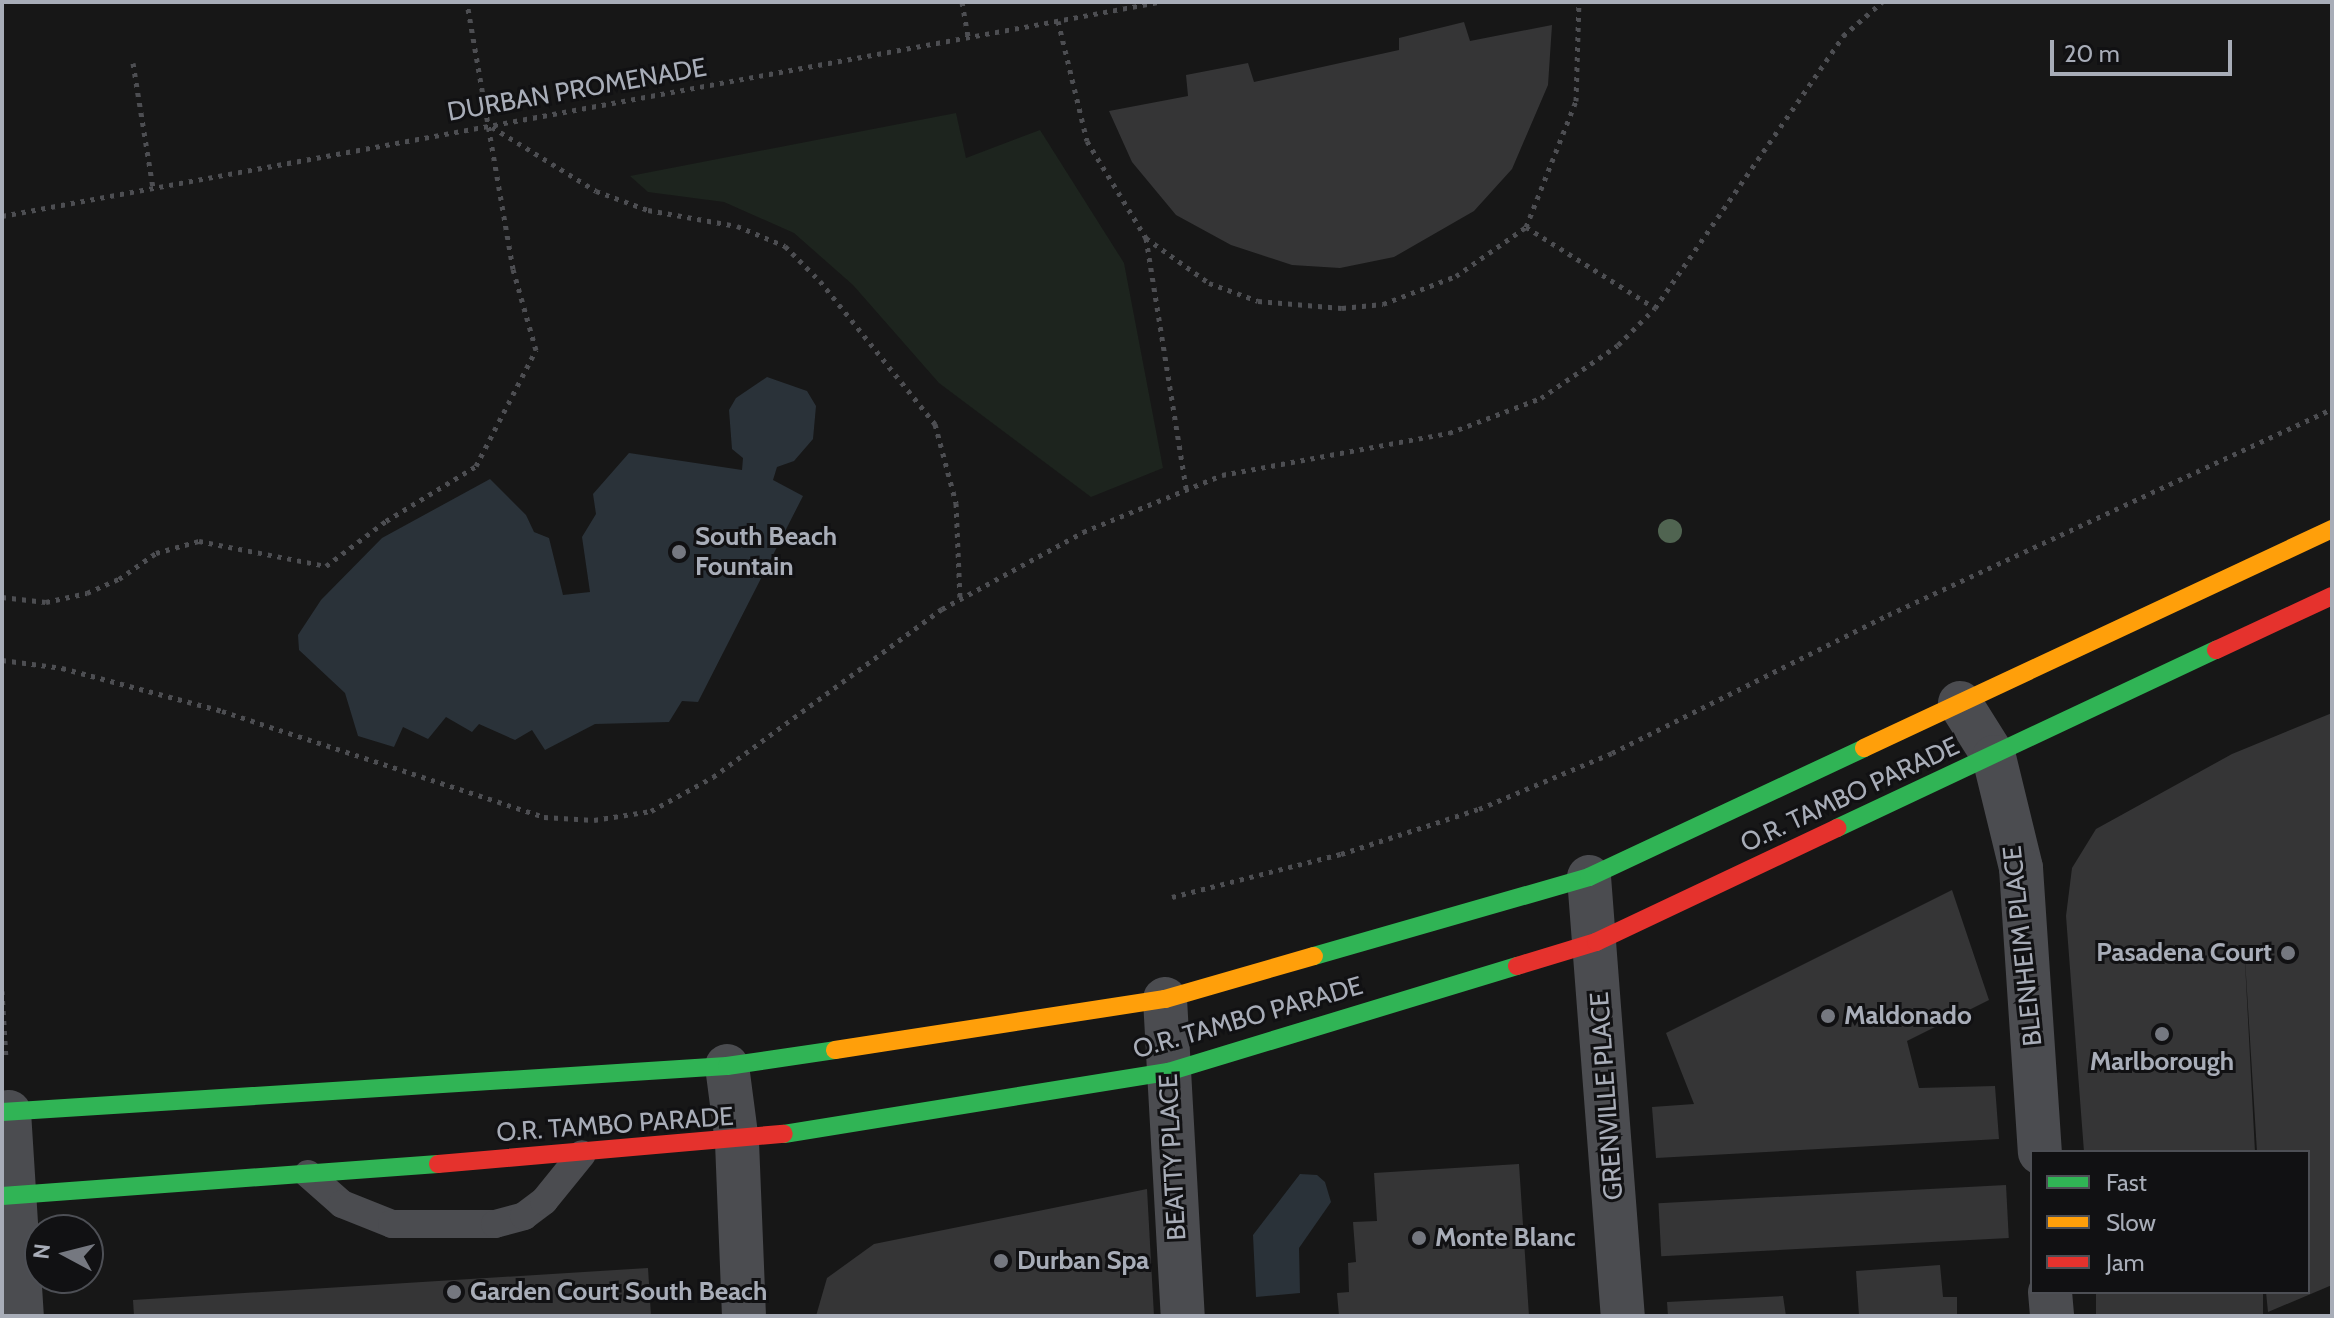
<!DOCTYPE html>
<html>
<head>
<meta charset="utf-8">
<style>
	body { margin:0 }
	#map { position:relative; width:2334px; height:1318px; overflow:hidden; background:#171717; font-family:Cabin,sans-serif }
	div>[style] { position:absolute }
	.green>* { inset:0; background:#1d241e }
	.water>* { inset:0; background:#2a3239 }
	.building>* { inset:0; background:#353536; transform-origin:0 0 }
	.path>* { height:5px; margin-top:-2.5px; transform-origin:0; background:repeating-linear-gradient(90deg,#4d4e52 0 4px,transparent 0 10px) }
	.lane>* { height:28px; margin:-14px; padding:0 14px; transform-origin:14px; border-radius:14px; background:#4b4c50 }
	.street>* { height:44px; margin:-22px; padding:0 22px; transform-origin:22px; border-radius:22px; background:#4b4c50 }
	.fast>* { height:18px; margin:-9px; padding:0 9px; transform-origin:9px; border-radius:9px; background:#30b455 }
	.slow>* { height:18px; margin:-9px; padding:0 9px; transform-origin:9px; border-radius:9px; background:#ff9f0a }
	.jam>* { height:18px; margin:-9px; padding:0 9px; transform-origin:9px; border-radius:9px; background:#e5322d }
	.trees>* { width:24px; height:24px; margin:-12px; border-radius:50%; background:#506451 }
	.dots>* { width:22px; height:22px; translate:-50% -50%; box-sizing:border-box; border:4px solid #111113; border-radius:50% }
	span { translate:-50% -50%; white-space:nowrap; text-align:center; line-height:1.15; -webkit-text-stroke:6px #111113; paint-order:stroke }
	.street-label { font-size:26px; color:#a8adb8 }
	.poi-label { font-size:26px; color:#a8adb8; font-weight:700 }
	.left { translate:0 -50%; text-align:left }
	.right { translate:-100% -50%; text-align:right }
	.frame { position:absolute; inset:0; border:4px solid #a8adb8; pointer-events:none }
	.legend { position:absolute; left:2030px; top:1150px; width:280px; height:144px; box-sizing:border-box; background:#111113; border:2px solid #4d4f55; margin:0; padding:10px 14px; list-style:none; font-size:24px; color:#a8adb8 }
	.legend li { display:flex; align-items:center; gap:16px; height:40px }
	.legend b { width:40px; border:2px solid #4d4f55 }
	.north { position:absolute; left:24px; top:1214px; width:80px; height:80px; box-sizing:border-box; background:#111113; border:2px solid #4d4f55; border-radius:50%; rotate:277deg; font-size:22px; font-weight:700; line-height:32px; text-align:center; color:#a8adb8 }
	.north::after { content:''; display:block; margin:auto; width:28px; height:36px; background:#757880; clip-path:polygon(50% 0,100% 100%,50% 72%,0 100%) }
	.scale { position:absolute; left:2050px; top:40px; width:182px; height:36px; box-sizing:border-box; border:4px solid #a8adb8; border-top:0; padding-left:10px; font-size:24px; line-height:28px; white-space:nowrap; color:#a8adb8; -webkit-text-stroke:6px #111113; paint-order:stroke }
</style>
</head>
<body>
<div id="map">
	<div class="green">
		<div style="clip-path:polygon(956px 113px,966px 158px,1040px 130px,1124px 263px,1163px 468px,1091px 497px,939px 383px,853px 285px,794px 233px,724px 202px,648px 192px,630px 176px)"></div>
	</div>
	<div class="water">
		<div style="clip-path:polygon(767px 377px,807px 391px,816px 406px,813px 439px,794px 461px,777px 467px,773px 480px,803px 496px,698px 702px,682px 701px,669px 722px,595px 724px,545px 750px,532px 730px,515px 740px,479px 724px,472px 732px,446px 717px,428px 739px,403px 727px,394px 747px,358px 736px,345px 693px,299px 650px,298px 635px,321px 600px,382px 538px,490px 479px,526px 515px,534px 532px,549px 538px,563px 595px,590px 592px,582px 537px,596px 514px,593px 494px,629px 453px,742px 470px,743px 458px,732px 449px,729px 410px,736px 398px)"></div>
		<div style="clip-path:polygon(1300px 1174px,1317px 1175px,1325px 1182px,1331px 1202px,1299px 1248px,1300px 1293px,1256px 1297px,1253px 1235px)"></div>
	</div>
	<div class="building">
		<div style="clip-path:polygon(1464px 22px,1470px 41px,1552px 25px,1548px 85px,1512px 169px,1474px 211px,1394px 257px,1340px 268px,1292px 265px,1231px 245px,1176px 215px,1132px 162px,1109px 111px,1188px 96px,1186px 75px,1248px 63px,1254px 82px,1399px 50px,1399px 38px)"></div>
		<div style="clip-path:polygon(2332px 713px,2332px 1285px,2268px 1312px,2266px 1292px,2308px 1292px,2308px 1152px,2257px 1152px,2244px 943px,2255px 1152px,2084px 1152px,2066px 916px,2072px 868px,2096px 829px,2232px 754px)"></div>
		<div style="clip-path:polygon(1952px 890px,1989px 1000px,1907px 1041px,1919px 1088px,1995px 1086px,1999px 1139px,1656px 1158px,1652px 1107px,1694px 1104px,1666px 1033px)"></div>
		<div style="clip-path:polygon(1519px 1164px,1529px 1316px,1339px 1316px,1337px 1293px,1349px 1292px,1348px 1263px,1356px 1262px,1353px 1222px,1377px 1221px,1374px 1173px)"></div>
		<div style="left:2006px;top:1185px;width:53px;height:348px;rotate:87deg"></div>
		<div style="clip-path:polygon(1147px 1189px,1154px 1316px,816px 1316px,827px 1278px,874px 1244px)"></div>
		<div style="clip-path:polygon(1940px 1265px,1943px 1297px,1957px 1297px,1957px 1316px,1859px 1316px,1856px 1271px)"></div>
		<div style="clip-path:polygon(648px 1268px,651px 1316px,134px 1316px,133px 1300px)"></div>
		<div style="left:2096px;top:1292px;width:167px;height:24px"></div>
		<div style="clip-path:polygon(1783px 1296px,1786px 1316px,1668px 1316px,1667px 1302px)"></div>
	</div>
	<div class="path">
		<div style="left:962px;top:2px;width:36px;rotate:80deg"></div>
		<div style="left:1058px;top:21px;width:123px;rotate:76.4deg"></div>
		<div style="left:1087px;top:141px;width:114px;rotate:58.7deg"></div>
		<div style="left:1146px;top:238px;width:77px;rotate:35.5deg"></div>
		<div style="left:1209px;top:283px;width:52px;rotate:20.2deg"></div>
		<div style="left:1258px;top:301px;width:84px;rotate:4.8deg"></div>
		<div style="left:1342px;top:308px;width:41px;rotate:-5.6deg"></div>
		<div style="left:1383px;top:304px;width:78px;rotate:-21deg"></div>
		<div style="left:1456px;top:276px;width:85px;rotate:-35deg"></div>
		<div style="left:1526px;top:227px;width:136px;rotate:-68.4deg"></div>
		<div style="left:1576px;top:101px;width:99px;rotate:-88.3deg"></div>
		<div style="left:133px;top:63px;width:127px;rotate:80.9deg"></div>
		<div style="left:492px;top:127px;width:122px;rotate:31.6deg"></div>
		<div style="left:596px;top:191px;width:55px;rotate:20.1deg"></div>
		<div style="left:648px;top:210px;width:90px;rotate:10.2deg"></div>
		<div style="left:737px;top:226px;width:52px;rotate:22.6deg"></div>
		<div style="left:785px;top:246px;width:49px;rotate:45deg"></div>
		<div style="left:820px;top:281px;width:184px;rotate:51.2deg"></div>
		<div style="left:935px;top:424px;width:82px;rotate:75.1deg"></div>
		<div style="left:956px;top:503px;width:96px;rotate:87.6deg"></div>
		<div style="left:2px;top:216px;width:1177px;rotate:-10.48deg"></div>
		<div style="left:1526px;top:227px;width:152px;rotate:32.1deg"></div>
		<div style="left:1146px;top:238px;width:254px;rotate:80.9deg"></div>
		<div style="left:2px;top:597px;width:44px;rotate:6.5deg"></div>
		<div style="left:46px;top:602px;width:42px;rotate:-12.4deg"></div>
		<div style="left:87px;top:593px;width:35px;rotate:-24deg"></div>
		<div style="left:119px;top:579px;width:45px;rotate:-35.1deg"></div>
		<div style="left:156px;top:553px;width:45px;rotate:-15.6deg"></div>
		<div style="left:199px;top:541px;width:129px;rotate:11.1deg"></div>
		<div style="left:326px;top:566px;width:75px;rotate:-36.9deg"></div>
		<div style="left:386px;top:521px;width:105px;rotate:-31.4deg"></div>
		<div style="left:476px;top:466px;width:131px;rotate:-62.7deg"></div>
		<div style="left:536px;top:350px;width:84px;rotate:-105.9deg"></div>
		<div style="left:513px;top:269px;width:271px;rotate:-99.8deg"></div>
		<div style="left:2px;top:660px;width:61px;rotate:7.6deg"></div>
		<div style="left:62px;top:668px;width:166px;rotate:15deg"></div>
		<div style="left:222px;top:711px;width:339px;rotate:18.2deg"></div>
		<div style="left:544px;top:817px;width:50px;rotate:3.4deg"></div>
		<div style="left:594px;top:820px;width:58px;rotate:-9deg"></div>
		<div style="left:651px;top:811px;width:71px;rotate:-28.7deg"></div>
		<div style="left:713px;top:777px;width:284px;rotate:-36.3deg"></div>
		<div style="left:942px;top:609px;width:161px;rotate:-28.6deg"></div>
		<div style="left:1083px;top:532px;width:150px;rotate:-22.3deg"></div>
		<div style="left:1222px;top:475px;width:231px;rotate:-10.5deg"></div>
		<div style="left:1449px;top:433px;width:98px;rotate:-20.8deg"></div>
		<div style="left:1541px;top:398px;width:93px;rotate:-34.5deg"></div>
		<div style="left:1618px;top:345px;width:52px;rotate:-45deg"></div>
		<div style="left:1655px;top:308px;width:331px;rotate:-55.3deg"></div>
		<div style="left:1843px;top:36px;width:52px;rotate:-41.1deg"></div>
		<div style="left:1172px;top:897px;width:174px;rotate:-14.3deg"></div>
		<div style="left:1341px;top:854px;width:145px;rotate:-18.1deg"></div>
		<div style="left:1479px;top:809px;width:144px;rotate:-22.8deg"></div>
		<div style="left:1612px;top:753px;width:309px;rotate:-26.6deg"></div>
		<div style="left:1888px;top:615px;width:489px;rotate:-24.9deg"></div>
		<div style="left:2px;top:991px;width:68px;rotate:86.6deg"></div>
	</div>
	<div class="lane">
		<div style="left:308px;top:1174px;width:45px;rotate:41.4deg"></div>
		<div style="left:342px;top:1204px;width:54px;rotate:21.8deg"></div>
		<div style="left:392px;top:1224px;width:103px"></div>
		<div style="left:495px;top:1224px;width:30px;rotate:-15deg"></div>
		<div style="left:524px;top:1216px;width:25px;rotate:-37deg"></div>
		<div style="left:544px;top:1201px;width:60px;rotate:-51deg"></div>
	</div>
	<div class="street">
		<div style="left:1960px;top:703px;width:64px;rotate:57.8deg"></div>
		<div style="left:1994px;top:757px;width:114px;rotate:76.3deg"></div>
		<div style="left:2021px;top:868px;width:285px;rotate:86.2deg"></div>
		<div style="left:1589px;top:877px;width:440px;rotate:85.6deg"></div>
		<div style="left:1165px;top:999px;width:318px;rotate:86.8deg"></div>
		<div style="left:727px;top:1066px;width:77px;rotate:82.5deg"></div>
		<div style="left:737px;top:1142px;width:174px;rotate:87.7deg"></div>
		<div style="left:9px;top:1112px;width:204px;rotate:86.4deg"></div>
		<div style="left:2050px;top:1292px;width:24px;rotate:85deg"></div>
	</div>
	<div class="fast">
		<div style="left:1837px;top:828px;width:419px;rotate:-25.2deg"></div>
		<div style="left:1314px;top:956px;width:286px;rotate:-16deg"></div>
		<div style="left:1589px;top:877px;width:304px;rotate:-25.1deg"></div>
		<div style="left:2px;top:1112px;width:726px;rotate:-3.63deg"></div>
		<div style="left:727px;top:1066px;width:109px;rotate:-8.4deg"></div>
		<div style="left:784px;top:1134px;width:389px;rotate:-9.2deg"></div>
		<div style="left:1168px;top:1072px;width:365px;rotate:-16.9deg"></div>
		<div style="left:2px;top:1196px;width:437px;rotate:-4.2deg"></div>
	</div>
	<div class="slow">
		<div style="left:1864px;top:748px;width:517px;rotate:-25.08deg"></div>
		<div style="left:835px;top:1050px;width:334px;rotate:-8.8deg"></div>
		<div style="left:1165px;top:999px;width:155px;rotate:-16.1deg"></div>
	</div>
	<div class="jam">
		<div style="left:2216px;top:650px;width:128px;rotate:-25deg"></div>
		<div style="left:1517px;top:966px;width:83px;rotate:-16.9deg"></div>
		<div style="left:1596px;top:942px;width:267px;rotate:-25.3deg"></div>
		<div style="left:438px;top:1164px;width:347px;rotate:-5deg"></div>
	</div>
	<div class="trees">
		<div style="left:1670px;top:531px"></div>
	</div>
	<div class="dots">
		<div style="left:679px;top:552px;background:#757880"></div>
		<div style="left:2288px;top:953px;background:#757880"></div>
		<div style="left:1828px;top:1016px;background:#757880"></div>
		<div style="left:2162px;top:1034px;background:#757880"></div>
		<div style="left:1419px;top:1238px;background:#757880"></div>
		<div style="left:1001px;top:1261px;background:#757880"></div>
		<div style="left:454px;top:1292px;background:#757880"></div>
	</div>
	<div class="street-label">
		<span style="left:577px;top:90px;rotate:-10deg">DURBAN PROMENADE</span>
		<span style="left:1850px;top:795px;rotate:-25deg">O.R. TAMBO PARADE</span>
		<span style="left:2023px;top:946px;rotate:-96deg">BLENHEIM PLACE</span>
		<span style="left:1248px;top:1018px;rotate:-16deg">O.R. TAMBO PARADE</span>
		<span style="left:1607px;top:1096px;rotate:-94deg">GRENVILLE PLACE</span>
		<span style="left:615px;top:1125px;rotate:-4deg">O.R. TAMBO PARADE</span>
		<span style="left:1173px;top:1157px;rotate:-93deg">BEATTY PLACE</span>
	</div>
	<div class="poi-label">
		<span class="left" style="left:695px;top:552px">South Beach<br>Fountain</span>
		<span class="right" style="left:2272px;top:953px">Pasadena Court</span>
		<span class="left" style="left:1844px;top:1016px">Maldonado</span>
		<span style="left:2162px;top:1062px">Marlborough</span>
		<span class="left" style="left:1435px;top:1238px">Monte Blanc</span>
		<span class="left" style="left:1017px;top:1261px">Durban Spa</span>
		<span class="left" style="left:470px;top:1292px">Garden Court South Beach</span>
	</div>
	<div class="frame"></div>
	<ul class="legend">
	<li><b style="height:10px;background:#30b455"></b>Fast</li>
	<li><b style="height:10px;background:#ff9f0a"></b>Slow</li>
	<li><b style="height:10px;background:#e5322d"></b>Jam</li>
	</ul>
	<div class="north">N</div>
	<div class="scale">20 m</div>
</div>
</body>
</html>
